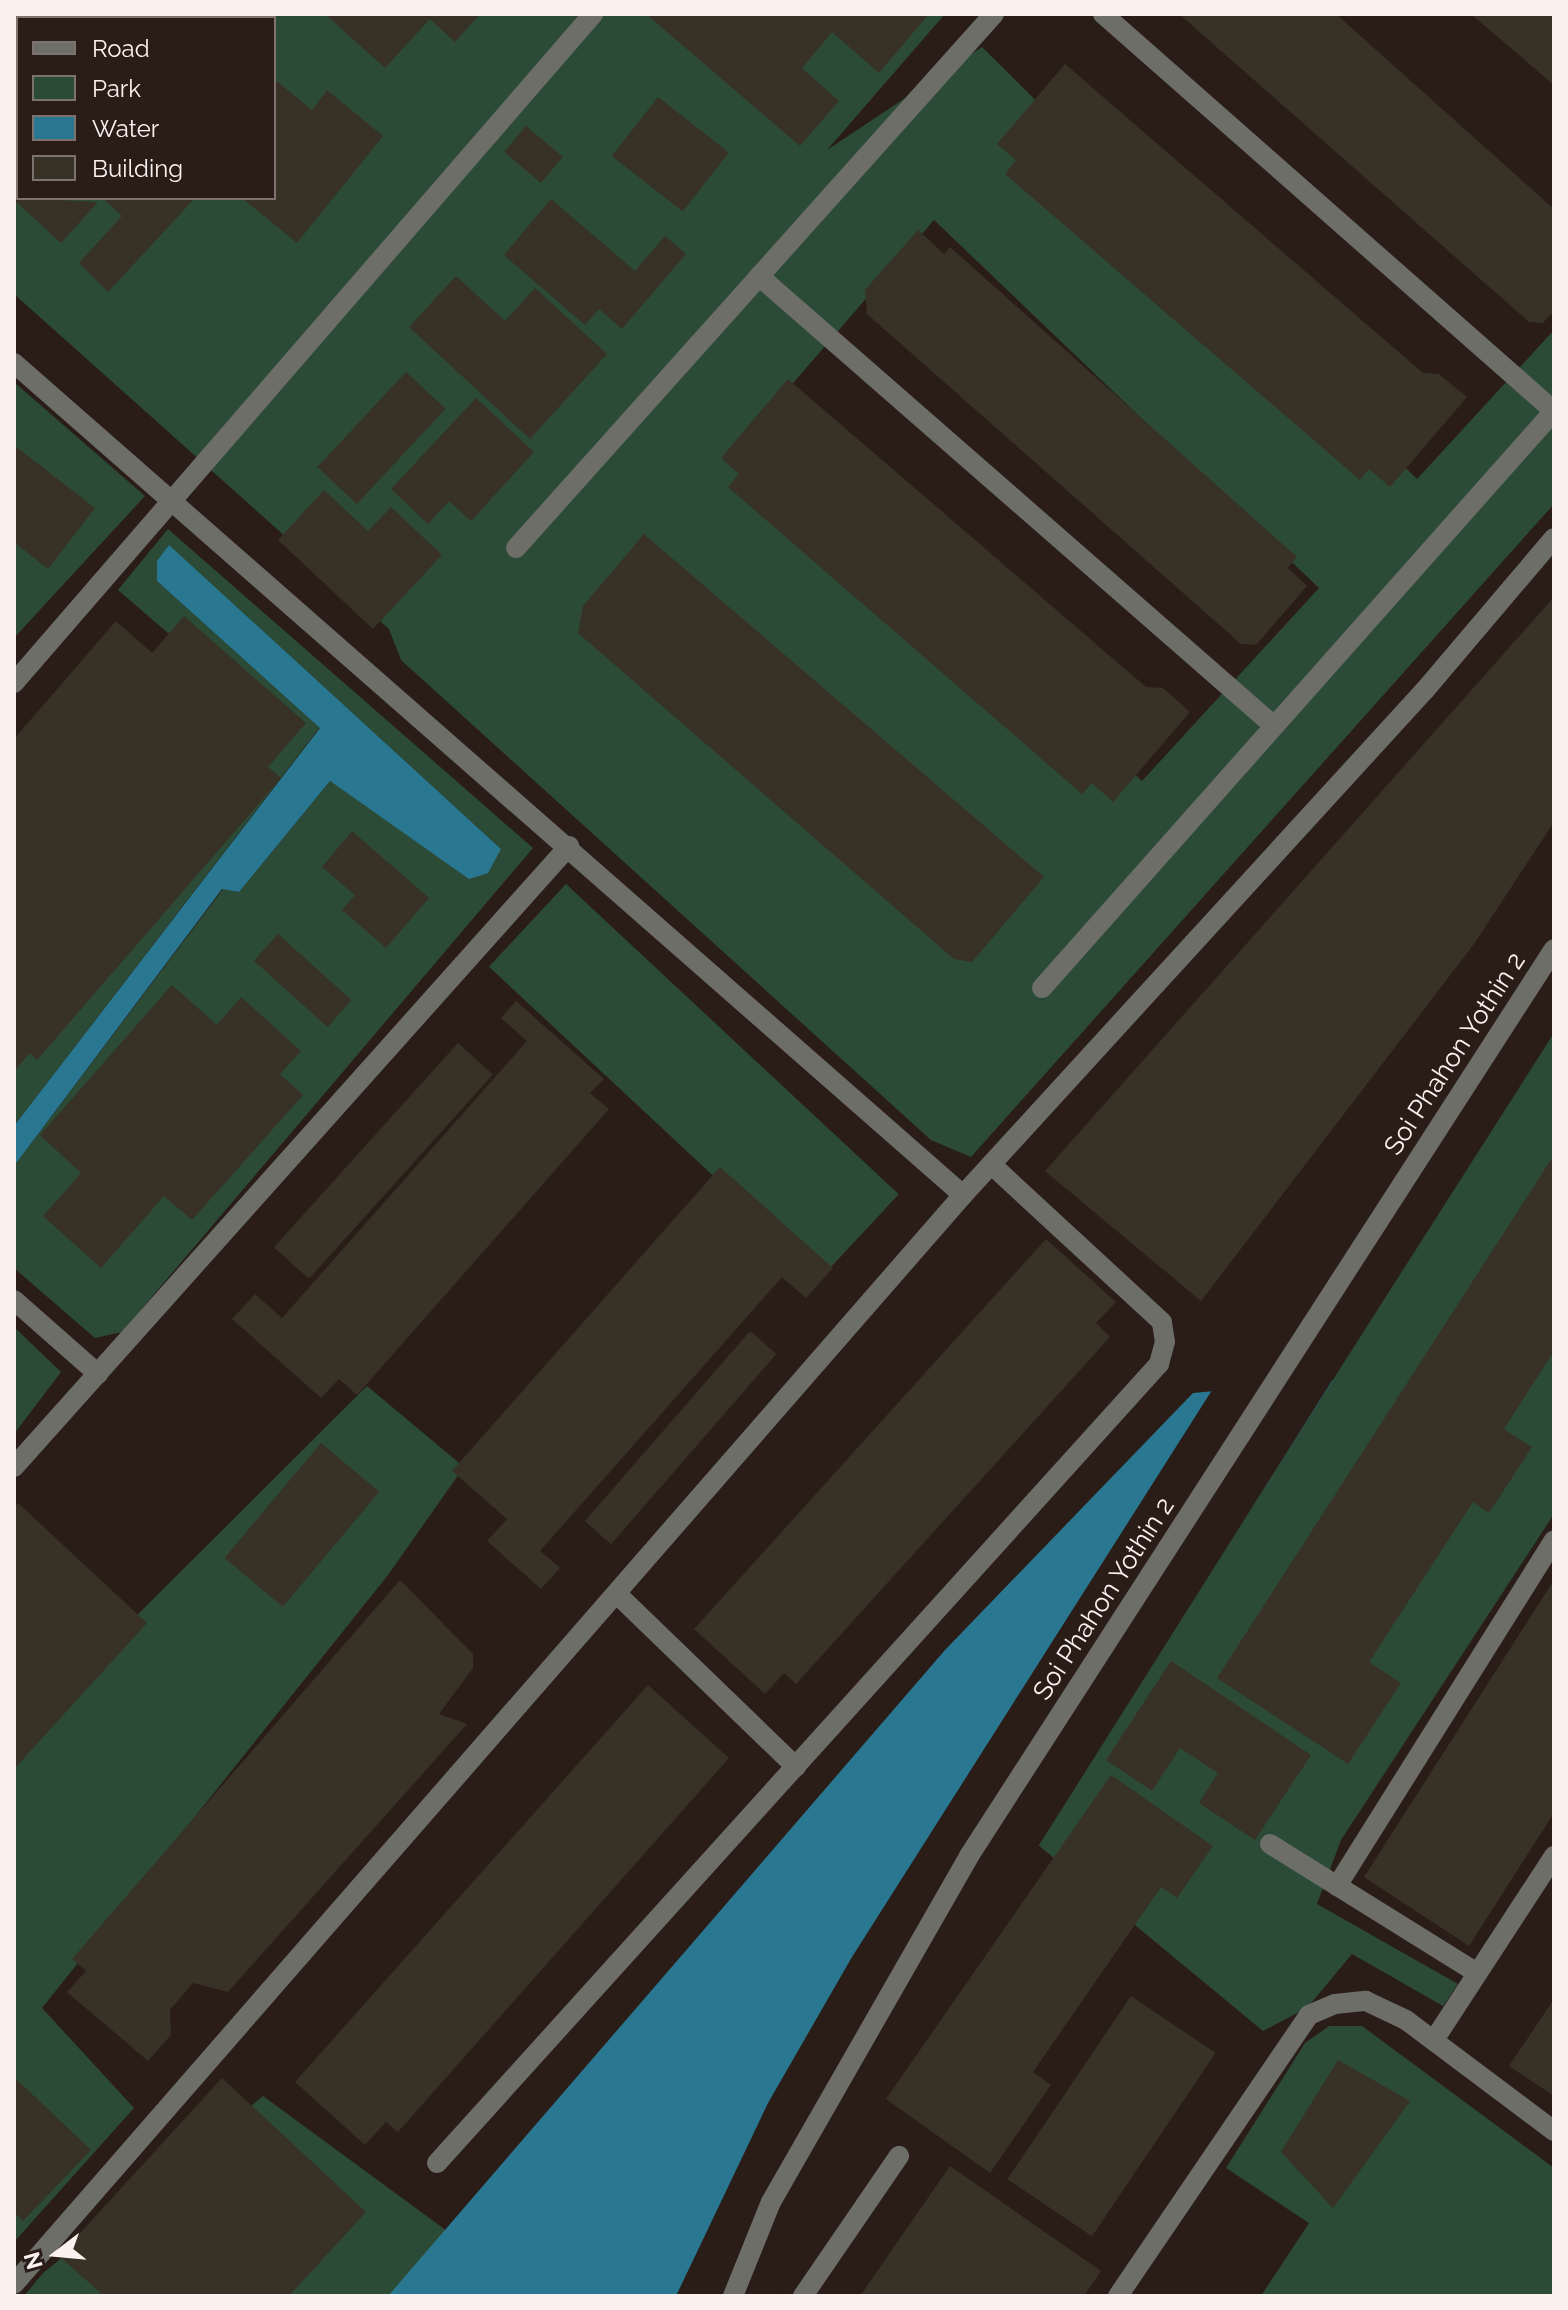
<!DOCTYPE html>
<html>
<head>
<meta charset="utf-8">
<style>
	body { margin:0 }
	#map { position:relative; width:1568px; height:2310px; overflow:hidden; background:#2a1d18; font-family:Raleway,sans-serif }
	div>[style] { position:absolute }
	.green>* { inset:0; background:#2b4b37; transform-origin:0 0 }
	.water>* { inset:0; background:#297791 }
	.pier>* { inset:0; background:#2a1d18 }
	.building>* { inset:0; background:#383125; transform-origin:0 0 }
	.minor>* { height:20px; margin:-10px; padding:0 10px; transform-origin:10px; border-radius:10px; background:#6e6e68 }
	span { translate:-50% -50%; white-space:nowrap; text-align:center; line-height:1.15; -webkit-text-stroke:6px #2a1d18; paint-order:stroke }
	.street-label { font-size:26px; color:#fbf2ef }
	.frame { position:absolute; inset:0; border:16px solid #fbf2ef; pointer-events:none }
	.legend { position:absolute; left:16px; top:16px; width:260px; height:184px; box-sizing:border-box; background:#2a1d18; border:2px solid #7e726e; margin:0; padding:10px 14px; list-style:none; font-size:24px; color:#fbf2ef }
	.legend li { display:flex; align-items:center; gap:16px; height:40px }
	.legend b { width:40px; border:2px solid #7e726e }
	.north { position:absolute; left:16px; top:2214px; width:80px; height:80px; -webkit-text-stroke:6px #2a1d18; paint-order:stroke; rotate:254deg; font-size:22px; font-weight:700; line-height:32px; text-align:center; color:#fbf2ef }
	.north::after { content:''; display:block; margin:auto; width:28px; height:36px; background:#fbf2ef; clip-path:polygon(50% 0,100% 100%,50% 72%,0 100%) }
</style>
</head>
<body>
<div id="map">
	<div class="green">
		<div style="clip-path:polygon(evenodd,14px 14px,945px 14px,827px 150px,982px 47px,1417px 479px,1554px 330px,1554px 504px,971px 1157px,931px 1140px,401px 660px,389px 629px,14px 294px,14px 14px,18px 18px,274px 18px,274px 198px,18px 198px,18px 18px,14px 14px,934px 220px,1319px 588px,1142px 781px,755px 427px,934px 220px)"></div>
		<div style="clip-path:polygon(14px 382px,145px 496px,14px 638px)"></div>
		<div style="clip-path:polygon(168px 529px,533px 848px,122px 1332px,95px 1338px,14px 1268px,14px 1166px,223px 889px,239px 892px,330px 781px,469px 878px,501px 849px,168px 545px,157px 581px,320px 727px,14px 1126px,14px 1070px,283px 732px,118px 590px)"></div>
		<div style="left:566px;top:884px;width:455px;height:113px;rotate:43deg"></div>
		<div style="clip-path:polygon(1554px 1033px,1554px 1514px,1341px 1840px,1317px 1904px,1458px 1984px,1443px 2006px,1352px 1954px,1307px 2008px,1263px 2031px,1037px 1844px)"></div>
		<div style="clip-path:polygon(14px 1327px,61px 1372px,14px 1434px)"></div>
		<div style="clip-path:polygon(367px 1386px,464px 1467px,388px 1575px,42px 2008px,134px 2108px,14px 2242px,14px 1681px,79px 1673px)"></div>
		<div style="clip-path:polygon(1329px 2026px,1362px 2026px,1554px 2168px,1554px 2296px,1261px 2296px,1309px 2223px,1226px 2168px,1305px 2043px)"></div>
		<div style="clip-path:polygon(263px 2096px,447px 2231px,388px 2296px,24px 2296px,43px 2273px)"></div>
	</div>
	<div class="water">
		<div style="clip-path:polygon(169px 545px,501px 849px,488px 873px,469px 879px,330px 781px,239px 892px,222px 889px,14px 1166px,14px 1126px,320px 728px,157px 581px,157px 561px)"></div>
		<div style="clip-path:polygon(1333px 1380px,801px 2214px,773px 2296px,388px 2296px,945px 1650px,1193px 1393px)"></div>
	</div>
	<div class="pier">
		<div style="clip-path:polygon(1335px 1376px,805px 2216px,777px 2296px,676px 2296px,768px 2103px,852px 1957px,1214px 1387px)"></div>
	</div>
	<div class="building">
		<div style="clip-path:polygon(325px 14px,480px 14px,455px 42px,430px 19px,385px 68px)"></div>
		<div style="clip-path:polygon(646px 14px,929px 14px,879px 73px,832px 32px,802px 68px,839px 101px,800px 146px)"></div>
		<div style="clip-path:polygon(1179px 14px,1336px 14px,1554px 209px,1554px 311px,1543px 323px,1529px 322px)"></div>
		<div style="clip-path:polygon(1471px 14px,1554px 14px,1554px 85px)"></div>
		<div style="clip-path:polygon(1065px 64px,1423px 373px,1439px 374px,1467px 397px,1390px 487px,1369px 469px,1360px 480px,1005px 174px,1016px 160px,997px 144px)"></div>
		<div style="clip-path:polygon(274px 79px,312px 110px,327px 90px,383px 136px,297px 243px,242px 198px,274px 198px)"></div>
		<div style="left:658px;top:97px;width:90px;height:75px;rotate:38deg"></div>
		<div style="clip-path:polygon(14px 124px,18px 198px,98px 202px,61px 243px,14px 200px)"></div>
		<div style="left:526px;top:126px;width:48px;height:34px;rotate:40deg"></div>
		<div style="clip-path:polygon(103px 198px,195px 198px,108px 292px,79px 263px,122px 216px)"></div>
		<div style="clip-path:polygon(551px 199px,635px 271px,665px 236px,686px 254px,622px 329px,599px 309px,585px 325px,504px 255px)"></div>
		<div style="clip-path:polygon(918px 230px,944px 254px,950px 247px,1297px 557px,1288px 568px,1307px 586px,1256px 645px,1241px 644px,867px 314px,865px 290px)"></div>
		<div style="clip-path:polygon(456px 276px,505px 321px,535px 288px,607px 354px,530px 439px,409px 327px)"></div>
		<div style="left:406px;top:372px;width:54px;height:130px;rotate:43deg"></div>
		<div style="clip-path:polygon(788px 379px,1146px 687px,1163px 688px,1190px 712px,1113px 802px,1092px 783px,1082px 794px,728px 487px,739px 474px,721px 458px)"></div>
		<div style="clip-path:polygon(476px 398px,534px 452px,471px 521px,449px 501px,428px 524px,391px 489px)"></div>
		<div style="clip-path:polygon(15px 446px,95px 508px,48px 569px,14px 542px)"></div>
		<div style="clip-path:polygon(324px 490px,368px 531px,391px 507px,442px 555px,373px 629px,278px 540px)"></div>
		<div style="clip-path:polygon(644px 534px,1044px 877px,972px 962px,954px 959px,578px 633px,583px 606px)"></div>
		<div style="clip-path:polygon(1554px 597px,1554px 822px,1474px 944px,1201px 1301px,1045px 1171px)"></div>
		<div style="clip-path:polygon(184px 616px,306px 723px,268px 767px,281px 778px,37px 1060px,30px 1053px,14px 1071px,14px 739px,116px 621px,152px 653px)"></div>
		<div style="clip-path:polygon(352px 831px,429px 898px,386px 948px,342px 910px,355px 895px,322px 867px)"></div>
		<div style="left:278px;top:934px;width:99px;height:36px;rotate:42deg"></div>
		<div style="clip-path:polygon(172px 985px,217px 1025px,241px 997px,301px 1051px,280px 1074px,303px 1095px,192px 1220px,164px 1196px,101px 1268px,43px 1216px,81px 1173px,40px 1135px)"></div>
		<div style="clip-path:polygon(516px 1001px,604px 1079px,590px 1093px,609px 1109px,357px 1395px,339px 1379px,321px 1398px,232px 1319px,255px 1294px,282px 1318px,527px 1041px,501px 1018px)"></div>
		<div style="left:458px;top:1043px;width:47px;height:275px;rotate:42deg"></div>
		<div style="clip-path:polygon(1554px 1155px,1554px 1351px,1504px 1429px,1532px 1447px,1489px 1513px,1473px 1502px,1369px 1662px,1401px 1683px,1348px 1764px,1217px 1678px)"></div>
		<div style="clip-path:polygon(720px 1167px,833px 1268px,806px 1298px,782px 1277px,540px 1551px,560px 1568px,541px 1589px,487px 1541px,507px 1519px,452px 1471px)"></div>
		<div style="clip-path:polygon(1046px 1239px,1116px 1302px,1096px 1323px,1110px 1337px,796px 1684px,784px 1673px,765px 1694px,694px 1629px)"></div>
		<div style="left:750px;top:1331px;width:35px;height:252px;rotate:41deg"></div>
		<div style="left:321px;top:1443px;width:76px;height:150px;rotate:40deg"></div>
		<div style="clip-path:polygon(18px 1503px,147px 1623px,14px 1769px,14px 1507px)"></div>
		<div style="clip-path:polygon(400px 1580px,473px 1654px,473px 1668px,439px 1714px,467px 1724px,228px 1992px,193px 1983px,170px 2010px,171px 2035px,148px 2061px,67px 1992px,86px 1971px,72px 1959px)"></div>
		<div style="clip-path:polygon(1554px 1580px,1554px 1813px,1469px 1946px,1364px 1877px)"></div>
		<div style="clip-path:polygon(1171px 1661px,1311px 1755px,1255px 1840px,1199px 1803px,1218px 1773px,1180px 1748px,1152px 1791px,1106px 1760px)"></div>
		<div style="clip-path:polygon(648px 1685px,729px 1758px,398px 2132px,386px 2122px,365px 2145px,295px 2082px)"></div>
		<div style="clip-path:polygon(1111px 1775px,1213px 1846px,1177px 1898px,1161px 1887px,1033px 2072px,1051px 2085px,990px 2173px,886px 2099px)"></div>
		<div style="left:1131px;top:1996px;width:102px;height:221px;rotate:34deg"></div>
		<div style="clip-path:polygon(1554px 1999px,1554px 2096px,1509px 2066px)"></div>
		<div style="clip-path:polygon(1338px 2060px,1410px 2101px,1333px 2208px,1281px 2152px)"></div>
		<div style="clip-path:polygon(14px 2077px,91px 2150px,23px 2221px,14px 2212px)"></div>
		<div style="clip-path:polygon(222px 2078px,366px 2212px,289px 2296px,104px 2296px,59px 2256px)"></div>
		<div style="clip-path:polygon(950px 2166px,1101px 2271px,1084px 2296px,860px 2296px)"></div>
	</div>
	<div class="minor">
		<div style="left:1103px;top:14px;width:601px;rotate:41.36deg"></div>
		<div style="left:759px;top:276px;width:684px;rotate:41.15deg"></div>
		<div style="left:14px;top:363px;width:1262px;rotate:41.24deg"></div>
		<div style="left:516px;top:548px;width:717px;rotate:-48.17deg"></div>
		<div style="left:14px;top:683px;width:885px;rotate:-49.12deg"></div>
		<div style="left:1042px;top:988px;width:771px;rotate:-48.42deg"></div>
		<div style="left:14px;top:1300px;width:112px;rotate:41.4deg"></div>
		<div style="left:14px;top:1467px;width:833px;rotate:-48.21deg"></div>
		<div style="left:619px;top:1596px;width:246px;rotate:44deg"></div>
		<div style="left:1270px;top:1844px;width:244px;rotate:31.9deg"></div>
		<div style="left:1337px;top:1886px;width:408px;rotate:-57.9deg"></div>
		<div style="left:1434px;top:2040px;width:220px;rotate:-56.9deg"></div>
		<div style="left:437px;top:2163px;width:1077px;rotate:-47.9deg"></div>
		<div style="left:1159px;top:1364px;width:23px;rotate:-75deg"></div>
		<div style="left:1165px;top:1342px;width:20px;rotate:-99deg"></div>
		<div style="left:1162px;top:1322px;width:229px;rotate:-137.3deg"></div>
		<div style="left:14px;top:2284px;width:1444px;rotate:-48.93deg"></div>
		<div style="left:963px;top:1195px;width:684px;rotate:-47.55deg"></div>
		<div style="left:1425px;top:690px;width:199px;rotate:-49.7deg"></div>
		<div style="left:733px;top:2296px;width:101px;rotate:-68deg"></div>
		<div style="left:771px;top:2202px;width:399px;rotate:-60.2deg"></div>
		<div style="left:969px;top:1856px;width:1079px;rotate:-57.18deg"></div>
		<div style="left:803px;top:2296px;width:170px;rotate:-55.6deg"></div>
		<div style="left:1118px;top:2296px;width:340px;rotate:-55.8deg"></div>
		<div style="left:1309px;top:2015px;width:28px;rotate:-23deg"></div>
		<div style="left:1335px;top:2004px;width:31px;rotate:-6deg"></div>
		<div style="left:1366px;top:2001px;width:44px;rotate:25.4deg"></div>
		<div style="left:1406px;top:2020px;width:185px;rotate:36.9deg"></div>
	</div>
	<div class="street-label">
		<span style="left:1455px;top:1054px;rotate:-57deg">Soi Phahon Yothin 2</span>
		<span style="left:1104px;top:1599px;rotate:-57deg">Soi Phahon Yothin 2</span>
	</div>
	<div class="frame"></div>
	<ul class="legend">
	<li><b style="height:10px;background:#6e6e68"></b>Road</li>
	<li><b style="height:22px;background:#2b4b37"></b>Park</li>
	<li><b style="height:22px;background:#297791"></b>Water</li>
	<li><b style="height:22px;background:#383125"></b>Building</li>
	</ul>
	<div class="north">N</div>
</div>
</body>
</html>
